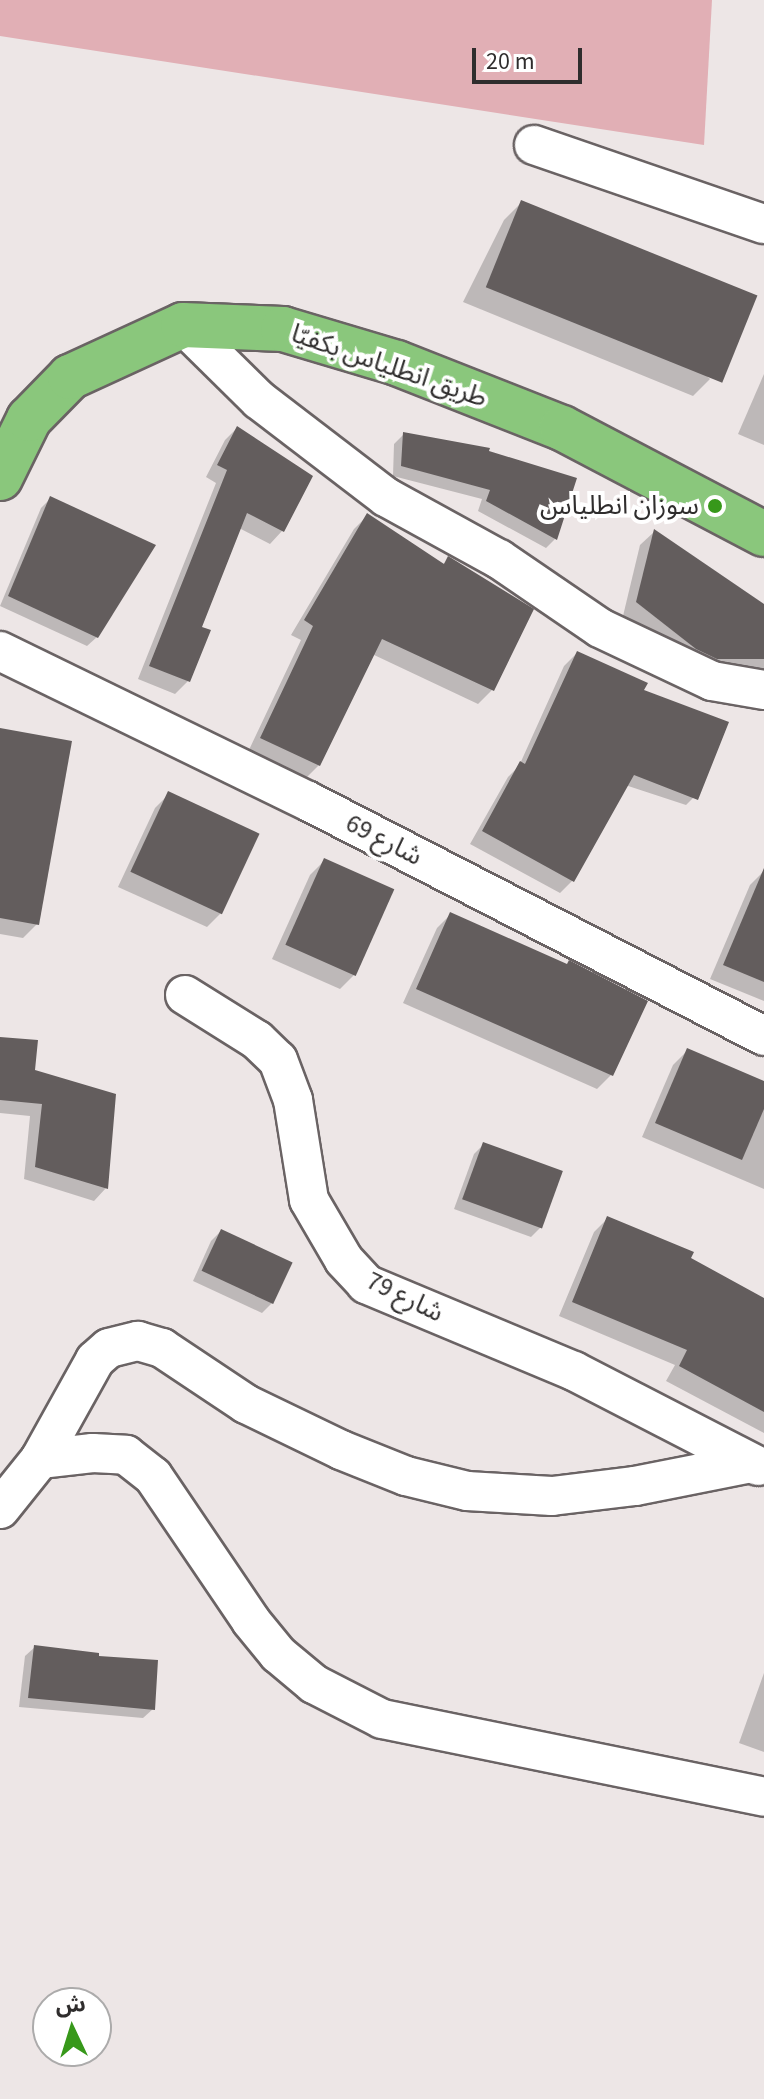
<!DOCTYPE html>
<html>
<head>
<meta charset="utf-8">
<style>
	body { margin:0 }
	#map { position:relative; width:764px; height:2099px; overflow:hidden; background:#ede6e6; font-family:"Source Sans 3","Noto Sans Arabic",sans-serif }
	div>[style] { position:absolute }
	.green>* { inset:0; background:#e1afb5 }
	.shadow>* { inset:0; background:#0003 }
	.building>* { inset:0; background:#635d5d; transform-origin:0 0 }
	.roads { filter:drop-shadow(2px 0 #6a6364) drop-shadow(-2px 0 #6a6364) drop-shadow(0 2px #6a6364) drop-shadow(0 -2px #6a6364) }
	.minor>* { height:38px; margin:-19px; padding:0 19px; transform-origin:19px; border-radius:19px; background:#fff }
	.highway>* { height:44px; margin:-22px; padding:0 22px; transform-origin:22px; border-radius:22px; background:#8ac77c }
	.dots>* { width:22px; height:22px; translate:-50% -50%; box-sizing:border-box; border:4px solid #fff; border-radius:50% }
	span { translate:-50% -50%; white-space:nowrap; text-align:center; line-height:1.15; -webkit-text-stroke:8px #fff; paint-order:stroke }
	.street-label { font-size:26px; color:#2f2d2d }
	.poi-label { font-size:26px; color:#2f2d2d }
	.right { translate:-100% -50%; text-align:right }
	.north { position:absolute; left:32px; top:1987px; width:80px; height:80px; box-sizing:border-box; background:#fff; border:2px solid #acabab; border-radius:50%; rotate:356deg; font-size:22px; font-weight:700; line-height:32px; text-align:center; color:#2f2d2d }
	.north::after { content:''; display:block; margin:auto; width:28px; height:36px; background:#37981a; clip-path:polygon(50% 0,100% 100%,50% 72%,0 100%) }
	.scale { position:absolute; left:472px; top:48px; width:110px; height:36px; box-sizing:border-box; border:4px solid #2f2d2d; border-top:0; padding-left:10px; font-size:24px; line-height:28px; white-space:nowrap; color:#2f2d2d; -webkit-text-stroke:6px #fff; paint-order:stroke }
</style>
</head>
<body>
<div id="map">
	<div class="green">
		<div style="clip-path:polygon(0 0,712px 0,704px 145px,0 36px)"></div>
	</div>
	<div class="shadow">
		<div style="clip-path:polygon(521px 203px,710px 379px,693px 396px,463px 302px,504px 220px)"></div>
		<div style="clip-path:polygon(764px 374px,764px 445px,738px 434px)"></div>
		<div style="clip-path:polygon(237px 428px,282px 531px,270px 544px,239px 528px,200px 628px,188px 681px,175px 694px,138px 679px,216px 483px,206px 477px,225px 440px)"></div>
		<div style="clip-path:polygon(403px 435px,487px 450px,555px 539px,546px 548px,478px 511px,482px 499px,393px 476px,394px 444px)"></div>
		<div style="clip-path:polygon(50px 499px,97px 637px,87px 646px,0 606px,41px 508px)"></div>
		<div style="clip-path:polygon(368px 515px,442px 565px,449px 559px,492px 690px,478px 704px,372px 654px,319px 765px,305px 779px,248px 752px,301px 640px,291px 635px,354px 529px)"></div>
		<div style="clip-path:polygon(654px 532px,764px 606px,764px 673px,682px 663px,623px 616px,640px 545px)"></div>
		<div style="clip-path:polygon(577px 653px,642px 691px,699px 792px,686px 805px,616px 782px,573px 880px,560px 893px,470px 844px,508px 777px,519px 766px,564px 666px)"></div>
		<div style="clip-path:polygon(0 731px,37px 924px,23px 938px,0 934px)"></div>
		<div style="clip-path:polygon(169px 794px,221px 913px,207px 927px,118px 887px,155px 808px)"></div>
		<div style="clip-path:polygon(324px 861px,354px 975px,340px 989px,272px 959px,310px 875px)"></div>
		<div style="clip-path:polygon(764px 871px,764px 1001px,710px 979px,750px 885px)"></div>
		<div style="clip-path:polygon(451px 914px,611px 1075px,597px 1089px,403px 1003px,437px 928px)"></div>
		<div style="clip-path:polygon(0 1039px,33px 1072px,106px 1188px,94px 1201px,24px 1179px,30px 1116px,0 1113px)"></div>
		<div style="clip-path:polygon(687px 1051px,764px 1083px,764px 1189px,642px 1137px,673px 1065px)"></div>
		<div style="clip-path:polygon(484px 1144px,541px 1227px,531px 1237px,454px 1209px,474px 1154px)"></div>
		<div style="clip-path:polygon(608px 1218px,764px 1301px,764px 1433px,666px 1381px,675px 1365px,559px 1316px,594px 1232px)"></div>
		<div style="clip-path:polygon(221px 1231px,272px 1303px,262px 1313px,193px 1281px,211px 1241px)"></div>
		<div style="clip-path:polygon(35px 1647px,153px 1709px,143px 1718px,19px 1707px,25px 1656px)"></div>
		<div style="clip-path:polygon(764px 1673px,764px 1752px,739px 1743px)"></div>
	</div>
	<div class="building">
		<div style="left:521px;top:200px;width:255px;height:94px;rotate:22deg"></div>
		<div style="clip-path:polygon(237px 426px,313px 476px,284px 532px,247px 513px,202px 627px,211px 630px,190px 682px,149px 666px,227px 470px,217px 465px)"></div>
		<div style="clip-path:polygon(403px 432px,490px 448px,489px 451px,577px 478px,557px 540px,486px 501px,490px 490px,401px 466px)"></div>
		<div style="clip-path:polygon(50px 496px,156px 545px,98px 638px,8px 596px)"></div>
		<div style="clip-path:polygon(367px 513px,444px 564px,448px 556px,534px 609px,494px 691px,382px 639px,320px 766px,260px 738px,313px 626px,304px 620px)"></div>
		<div style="clip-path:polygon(654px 529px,764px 604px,764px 659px,717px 659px,696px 649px,636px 602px)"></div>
		<div style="clip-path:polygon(577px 651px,648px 683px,644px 690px,729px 722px,698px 800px,634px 775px,574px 882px,482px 831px,520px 761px,525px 764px)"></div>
		<div style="clip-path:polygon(0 728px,72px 741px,39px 925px,0 918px)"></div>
		<div style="left:168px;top:791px;width:101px;height:89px;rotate:25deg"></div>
		<div style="left:324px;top:858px;width:77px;height:95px;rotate:24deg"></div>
		<div style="clip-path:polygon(764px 868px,764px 982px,723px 965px)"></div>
		<div style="clip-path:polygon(450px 912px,567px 964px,569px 960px,648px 1001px,613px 1076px,416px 989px)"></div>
		<div style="clip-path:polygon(0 1037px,38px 1040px,35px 1070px,116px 1094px,108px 1189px,35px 1167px,42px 1104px,0 1100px)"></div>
		<div style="clip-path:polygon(687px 1048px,764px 1081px,764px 1109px,742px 1160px,655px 1123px)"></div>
		<div style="left:483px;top:1142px;width:85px;height:61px;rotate:20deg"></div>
		<div style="clip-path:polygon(607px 1216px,694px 1252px,691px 1258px,764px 1298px,764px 1412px,679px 1366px,687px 1350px,572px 1302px)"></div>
		<div style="left:221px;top:1229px;width:79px;height:46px;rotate:25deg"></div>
		<div style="clip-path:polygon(34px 1645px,99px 1653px,99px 1656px,158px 1660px,155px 1710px,28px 1698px)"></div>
	</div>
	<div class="roads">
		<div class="minor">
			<div style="left:534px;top:145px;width:243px;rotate:19deg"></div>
			<div style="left:183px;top:325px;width:107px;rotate:44.6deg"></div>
			<div style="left:259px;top:400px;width:160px;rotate:37.4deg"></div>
			<div style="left:386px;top:497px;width:129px;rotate:28.8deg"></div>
			<div style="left:499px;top:559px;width:122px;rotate:34.3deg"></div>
			<div style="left:600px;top:628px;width:124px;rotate:25.3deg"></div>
			<div style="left:712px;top:681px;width:53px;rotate:9.8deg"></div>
			<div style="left:0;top:651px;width:343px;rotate:26deg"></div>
			<div style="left:308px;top:801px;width:513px;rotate:27.26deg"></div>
			<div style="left:185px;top:995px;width:85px;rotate:32deg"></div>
			<div style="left:257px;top:1040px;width:29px;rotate:44deg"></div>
			<div style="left:278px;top:1060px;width:43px;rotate:69.4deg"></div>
			<div style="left:293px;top:1100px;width:101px;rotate:80.9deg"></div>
			<div style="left:309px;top:1200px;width:69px;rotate:59.7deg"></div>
			<div style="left:344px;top:1260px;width:33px;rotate:47deg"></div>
			<div style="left:366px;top:1284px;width:225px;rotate:22.7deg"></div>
			<div style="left:574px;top:1371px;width:207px;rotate:27.3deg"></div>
			<div style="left:40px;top:1459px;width:113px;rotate:-60.9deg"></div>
			<div style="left:95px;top:1360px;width:18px;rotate:-41deg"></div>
			<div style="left:109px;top:1348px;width:30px;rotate:-14deg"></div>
			<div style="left:138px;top:1341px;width:25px;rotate:16deg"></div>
			<div style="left:162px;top:1348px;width:101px;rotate:33.7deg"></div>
			<div style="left:246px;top:1404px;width:106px;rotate:25.8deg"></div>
			<div style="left:341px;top:1450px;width:70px;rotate:21.8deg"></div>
			<div style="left:406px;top:1476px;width:63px;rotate:13.8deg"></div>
			<div style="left:467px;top:1491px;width:85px;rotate:3.4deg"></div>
			<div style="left:552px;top:1496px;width:84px;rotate:-6.9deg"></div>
			<div style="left:635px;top:1486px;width:118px;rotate:-11.2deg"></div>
			<div style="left:0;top:1509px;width:64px;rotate:-51.3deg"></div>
			<div style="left:40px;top:1459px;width:53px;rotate:-6.5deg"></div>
			<div style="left:93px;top:1453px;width:33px;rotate:3deg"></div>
			<div style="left:126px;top:1455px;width:34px;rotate:38deg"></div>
			<div style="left:153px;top:1476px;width:175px;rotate:55.9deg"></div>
			<div style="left:251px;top:1621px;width:43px;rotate:50.7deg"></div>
			<div style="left:278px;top:1654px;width:47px;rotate:39.8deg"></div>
			<div style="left:314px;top:1684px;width:76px;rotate:27.2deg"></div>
			<div style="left:382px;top:1719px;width:390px;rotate:11.5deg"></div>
		</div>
		<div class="highway">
			<div style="left:0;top:478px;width:66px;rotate:-63.8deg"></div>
			<div style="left:29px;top:419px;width:59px;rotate:-45.7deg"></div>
			<div style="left:70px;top:377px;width:124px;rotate:-24.7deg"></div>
			<div style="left:183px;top:325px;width:100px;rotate:2.3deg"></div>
			<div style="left:283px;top:329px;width:119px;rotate:16.6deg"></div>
			<div style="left:397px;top:363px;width:177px;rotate:21.5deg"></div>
			<div style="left:562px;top:428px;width:228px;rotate:27.7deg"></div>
		</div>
	</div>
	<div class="dots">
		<div style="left:715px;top:506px;background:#37981a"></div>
	</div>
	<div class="street-label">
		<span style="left:389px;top:366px;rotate:19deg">طريق انطلياس بكفيّا</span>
		<span style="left:384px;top:840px;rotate:27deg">شارع 69</span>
		<span style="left:405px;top:1297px;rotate:26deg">شارع 79</span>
	</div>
	<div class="poi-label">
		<span class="right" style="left:699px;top:506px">سوزان انطلياس</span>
	</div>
	<div class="north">ش</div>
	<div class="scale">20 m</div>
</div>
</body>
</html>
